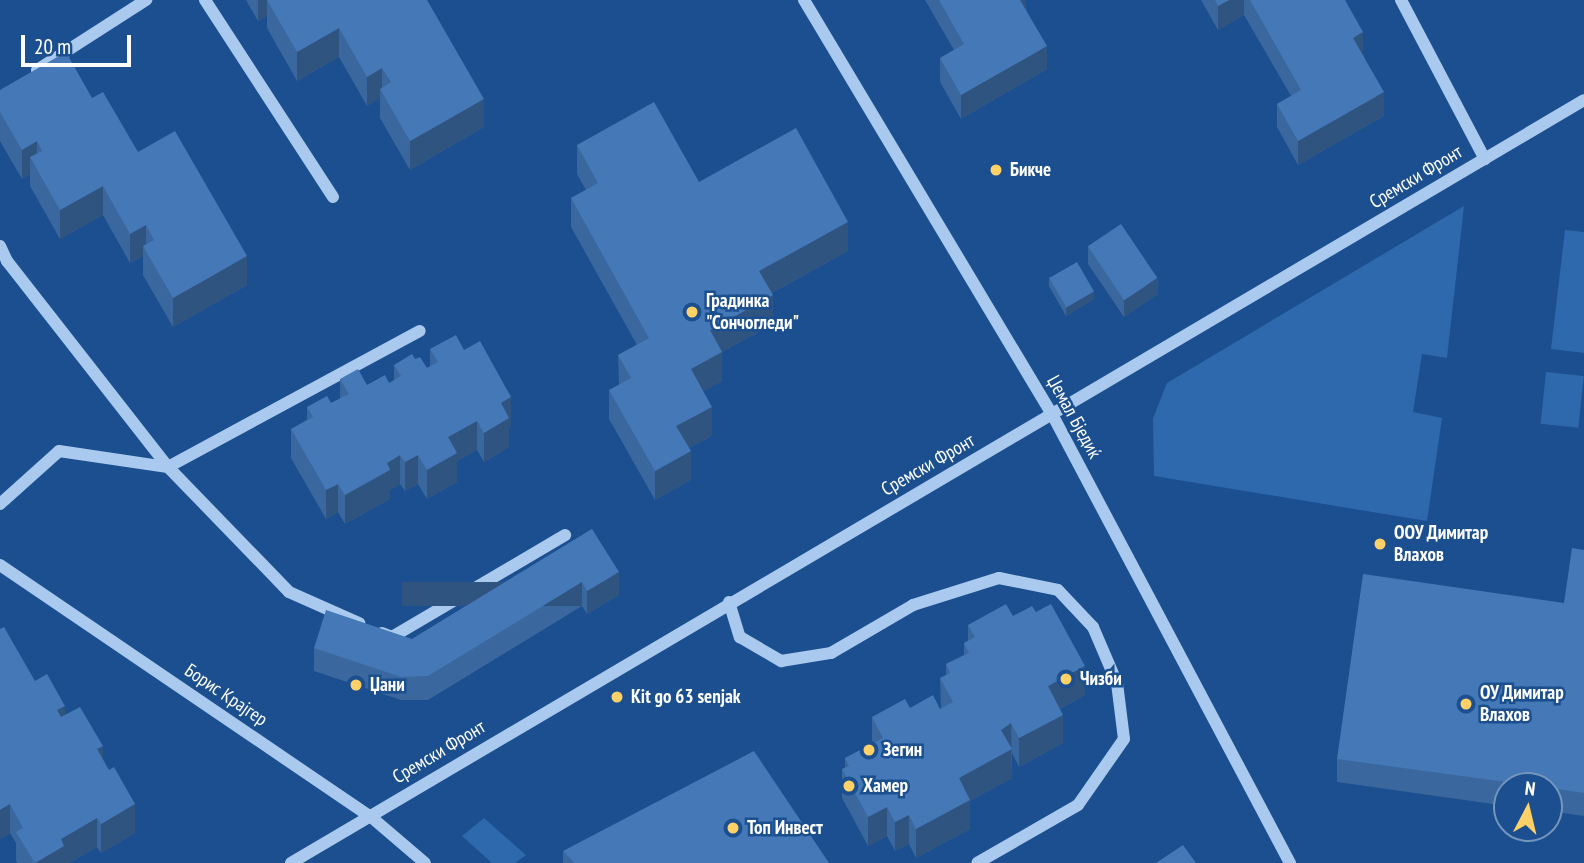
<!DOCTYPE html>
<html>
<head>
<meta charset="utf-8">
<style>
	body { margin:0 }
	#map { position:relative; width:1584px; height:863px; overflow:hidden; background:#1b4f8f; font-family:"PT Sans Narrow",sans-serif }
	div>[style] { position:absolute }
	.green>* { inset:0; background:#2e69ad; transform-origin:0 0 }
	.minor>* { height:12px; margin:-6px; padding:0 6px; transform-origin:6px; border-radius:6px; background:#a9c9ee }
	.wall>* { inset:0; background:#3a679d }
	.shaded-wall>* { inset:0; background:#305480; transform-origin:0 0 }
	.building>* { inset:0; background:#4478b7; transform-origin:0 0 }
	.dots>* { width:19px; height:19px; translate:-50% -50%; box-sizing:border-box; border:4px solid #1b4f8f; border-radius:50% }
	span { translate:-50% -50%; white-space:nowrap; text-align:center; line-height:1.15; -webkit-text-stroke:5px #1b4f8f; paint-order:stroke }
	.poi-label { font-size:19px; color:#fff; font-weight:700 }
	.left { translate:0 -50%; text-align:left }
	.street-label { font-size:19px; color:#fff }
	.north { position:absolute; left:1493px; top:772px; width:70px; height:70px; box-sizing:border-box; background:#1b4f8f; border:2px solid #7695bc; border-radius:50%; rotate:7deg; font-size:19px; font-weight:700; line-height:28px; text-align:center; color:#fff }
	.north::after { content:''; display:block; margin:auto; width:24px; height:32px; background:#ffd166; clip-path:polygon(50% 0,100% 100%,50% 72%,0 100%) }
	.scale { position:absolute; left:21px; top:35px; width:110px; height:32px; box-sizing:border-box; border:4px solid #fff; border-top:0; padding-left:9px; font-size:21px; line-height:24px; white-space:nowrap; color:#fff; -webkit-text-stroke:5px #1b4f8f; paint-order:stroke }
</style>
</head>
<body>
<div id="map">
	<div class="green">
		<div style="clip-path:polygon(1464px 206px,1447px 358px,1422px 354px,1413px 412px,1442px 418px,1427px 521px,1154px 476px,1153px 418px,1167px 383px)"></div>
		<div style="clip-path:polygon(1565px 230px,1584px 232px,1584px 353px,1551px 349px)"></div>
		<div style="left:1546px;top:372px;width:38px;height:52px;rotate:6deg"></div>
		<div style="clip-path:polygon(484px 818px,526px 855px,515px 863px,492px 863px,462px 836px)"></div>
	</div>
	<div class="minor">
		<div style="left:205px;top:0;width:235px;rotate:57deg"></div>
		<div style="left:804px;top:0;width:485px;rotate:59.1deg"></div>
		<div style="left:1053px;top:416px;width:506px;rotate:62.07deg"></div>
		<div style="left:1401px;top:0;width:180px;rotate:62.2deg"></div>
		<div style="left:37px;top:70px;width:130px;rotate:-32.7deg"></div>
		<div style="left:0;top:246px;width:17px;rotate:65deg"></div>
		<div style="left:7px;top:261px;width:261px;rotate:52deg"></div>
		<div style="left:168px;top:467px;width:174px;rotate:45.9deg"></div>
		<div style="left:289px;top:592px;width:77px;rotate:23.9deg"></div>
		<div style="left:0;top:504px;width:79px;rotate:-41.9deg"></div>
		<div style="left:59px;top:451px;width:110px;rotate:8.4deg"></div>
		<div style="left:168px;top:467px;width:286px;rotate:-28.4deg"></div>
		<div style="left:0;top:565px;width:447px;rotate:34.2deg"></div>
		<div style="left:370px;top:816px;width:72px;rotate:40.5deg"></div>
		<div style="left:729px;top:602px;width:37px;rotate:73deg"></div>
		<div style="left:740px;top:637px;width:48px;rotate:30.3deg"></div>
		<div style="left:781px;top:661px;width:51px;rotate:-9.1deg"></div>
		<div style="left:831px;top:653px;width:95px;rotate:-30.3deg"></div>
		<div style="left:913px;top:605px;width:90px;rotate:-17.4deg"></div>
		<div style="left:999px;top:578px;width:60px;rotate:11.5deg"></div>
		<div style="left:1058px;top:590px;width:51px;rotate:46.6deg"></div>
		<div style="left:1093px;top:627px;width:61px;rotate:66.8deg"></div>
		<div style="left:1117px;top:683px;width:56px;rotate:82.9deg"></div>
		<div style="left:1124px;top:739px;width:80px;rotate:124.9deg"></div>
		<div style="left:1078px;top:805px;width:116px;rotate:150.1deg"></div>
		<div style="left:382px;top:633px;width:11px;rotate:22deg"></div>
		<div style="left:392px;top:637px;width:201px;rotate:-30.5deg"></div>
		<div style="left:291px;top:863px;width:1501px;rotate:-30.54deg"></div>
	</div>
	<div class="wall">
		<div style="clip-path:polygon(246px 0,427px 0,484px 127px,410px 170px,380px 118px,380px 98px,367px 106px,339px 57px,297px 81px,267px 28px,267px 16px,258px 21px)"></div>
		<div style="clip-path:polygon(925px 0,1026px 0,1026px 9px,1047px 69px,961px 119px,940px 82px,940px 58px,954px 50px)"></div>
		<div style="clip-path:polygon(1201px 0,1345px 0,1384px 116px,1298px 165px,1277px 127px,1277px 104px,1291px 96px,1244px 15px,1218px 30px)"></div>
		<div style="clip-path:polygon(0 90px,92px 98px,138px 152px,247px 285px,173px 327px,143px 275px,143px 256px,130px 263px,103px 215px,60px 239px,30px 186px,30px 174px,22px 179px,0 141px)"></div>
		<div style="clip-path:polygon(577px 145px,699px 182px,848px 251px,772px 293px,773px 324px,722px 352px,722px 381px,703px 391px,712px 436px,689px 448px,691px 480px,655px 500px,609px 419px,609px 390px,619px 385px,618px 355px,637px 345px,571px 227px,571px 198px,586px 190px,577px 174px)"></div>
		<div style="clip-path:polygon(1088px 247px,1158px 294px,1124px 317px,1088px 264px)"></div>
		<div style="clip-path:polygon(1049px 277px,1094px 299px,1066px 316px,1049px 286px)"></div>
		<div style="clip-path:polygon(430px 349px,511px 426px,509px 427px,509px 447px,484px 462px,477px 450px,457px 461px,457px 482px,427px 499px,418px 484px,405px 491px,400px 484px,390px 490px,390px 499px,345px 524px,338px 512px,326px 519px,291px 458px,291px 429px,307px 420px,307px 407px,331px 403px,340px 399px,340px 379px,367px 385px,389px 383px,394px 380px,394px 365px,415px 359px,427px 368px,430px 366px)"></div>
		<div style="clip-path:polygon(592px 529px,619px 595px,587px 614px,582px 606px,428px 700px,401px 700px,314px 671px,314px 648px,412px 639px)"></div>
		<div style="clip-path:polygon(1584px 550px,1584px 816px,1549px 811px,1549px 786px,1507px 786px,1507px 806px,1337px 782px,1337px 759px,1564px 603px)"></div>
		<div style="clip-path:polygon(1013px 616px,1085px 695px,1060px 709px,1063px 743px,1019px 767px,1012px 753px,1012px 778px,970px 801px,970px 829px,916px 858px,909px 844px,895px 851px,887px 836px,868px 846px,842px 798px,842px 769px,845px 768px,845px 758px,872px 744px,872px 717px,910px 708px,941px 709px,940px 678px,946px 675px,946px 664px,964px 655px,964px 643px,968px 641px,968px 625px)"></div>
		<div style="clip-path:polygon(35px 681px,103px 760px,135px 833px,101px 853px,97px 847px,69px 863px,17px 863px,16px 860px,16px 843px,10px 833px,0 839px)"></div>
		<div style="clip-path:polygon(563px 851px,574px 863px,563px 863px)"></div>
	</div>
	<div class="shaded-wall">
		<div style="clip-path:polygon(258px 0,267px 0,267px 16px,258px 21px)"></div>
		<div style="clip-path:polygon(1016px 0,1026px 0,1026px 9px)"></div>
		<div style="clip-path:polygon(1229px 0,1244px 0,1244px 15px,1218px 30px,1218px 6px)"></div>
		<div style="clip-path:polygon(339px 28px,339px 57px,297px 81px,297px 52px)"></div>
		<div style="clip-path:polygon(1363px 32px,1363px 56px,1353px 38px)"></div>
		<div style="clip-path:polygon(1047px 46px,1047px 69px,961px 119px,961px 95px)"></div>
		<div style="clip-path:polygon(382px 68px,382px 93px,380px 89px,380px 98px,367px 106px,367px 77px)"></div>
		<div style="clip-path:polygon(1384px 92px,1384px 116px,1298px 165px,1298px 141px)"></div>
		<div style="clip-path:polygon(484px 99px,484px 127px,410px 170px,410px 141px)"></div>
		<div style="clip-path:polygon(37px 141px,37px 169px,30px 157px,30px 174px,22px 179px,22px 150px)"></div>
		<div style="clip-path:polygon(103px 186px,103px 215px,60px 239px,60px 210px)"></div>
		<div style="clip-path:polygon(848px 222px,848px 251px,759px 300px,759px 271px)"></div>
		<div style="clip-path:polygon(146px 225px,146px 250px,143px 246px,143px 256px,130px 263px,130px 234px)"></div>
		<div style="clip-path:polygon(247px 256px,247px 285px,173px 327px,173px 298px)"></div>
		<div style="clip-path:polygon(1158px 278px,1158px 294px,1124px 317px,1124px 300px)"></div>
		<div style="clip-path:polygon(1094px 291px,1094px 299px,1066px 316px,1066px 307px)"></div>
		<div style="clip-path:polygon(773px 295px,773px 324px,722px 352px,722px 381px,691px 398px,691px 369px,710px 330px)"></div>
		<div style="clip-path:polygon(511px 397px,511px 426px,509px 427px,509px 447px,484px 462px,484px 433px,501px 403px)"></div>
		<div style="clip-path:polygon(712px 407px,712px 436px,676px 455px,676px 426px)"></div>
		<div style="clip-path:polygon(477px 421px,477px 450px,457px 461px,457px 482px,427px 499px,427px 470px,448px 437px)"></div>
		<div style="clip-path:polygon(691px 451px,691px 480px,655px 500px,655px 471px)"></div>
		<div style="clip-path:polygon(400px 455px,400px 484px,390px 490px,390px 499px,345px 524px,345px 495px,387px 463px)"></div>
		<div style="clip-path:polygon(418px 455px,418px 484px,405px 491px,405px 462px)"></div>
		<div style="clip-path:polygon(338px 484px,338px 512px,326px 519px,326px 490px)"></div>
		<div style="clip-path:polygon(619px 572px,619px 595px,587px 614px,587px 591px)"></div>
		<div style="left:582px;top:582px;width:24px;height:180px;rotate:90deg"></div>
		<div style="clip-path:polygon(1085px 666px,1085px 695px,1048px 715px,1048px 686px)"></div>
		<div style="clip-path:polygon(65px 706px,65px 734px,57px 710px)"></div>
		<div style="clip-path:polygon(1063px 715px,1063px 743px,1019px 767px,1019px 738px)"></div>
		<div style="clip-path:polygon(1011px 723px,1012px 778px,970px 801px,970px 829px,916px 858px,916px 829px,1001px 730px)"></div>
		<div style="clip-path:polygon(103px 746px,103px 775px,97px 749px)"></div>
		<div style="clip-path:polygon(10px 804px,10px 833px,0 839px,0 810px)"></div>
		<div style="clip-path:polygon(135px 804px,135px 833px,101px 853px,101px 824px)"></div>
		<div style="clip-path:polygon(887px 807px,887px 836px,868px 846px,868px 817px)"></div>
		<div style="clip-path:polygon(909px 815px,909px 844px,895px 851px,895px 822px)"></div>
		<div style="clip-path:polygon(97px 818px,97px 847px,69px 863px,35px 863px,61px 839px)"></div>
	</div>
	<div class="building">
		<div style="clip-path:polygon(267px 0,427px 0,484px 99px,410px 141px,380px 89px,391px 82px,382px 68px,367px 77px,339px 28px,297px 52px)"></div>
		<div style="clip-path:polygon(939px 0,1020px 0,1047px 46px,961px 95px,940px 58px,964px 44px)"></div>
		<div style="clip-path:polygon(1215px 0,1229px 0,1218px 6px)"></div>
		<div style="clip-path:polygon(1250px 0,1345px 0,1363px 32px,1353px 38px,1384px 92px,1298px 141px,1277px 104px,1301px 90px)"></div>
		<div style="clip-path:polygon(66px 52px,92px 98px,103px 92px,138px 152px,175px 131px,247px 256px,173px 298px,143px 246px,154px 240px,146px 225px,130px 234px,103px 186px,60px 210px,30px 157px,42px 151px,37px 141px,22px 150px,0 112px,0 90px)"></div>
		<div style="clip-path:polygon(654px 102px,699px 182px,796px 128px,848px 222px,759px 271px,773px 295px,710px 330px,722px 352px,691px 369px,712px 407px,676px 426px,691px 451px,655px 471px,609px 390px,631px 378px,618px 355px,649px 338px,571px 198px,598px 183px,577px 145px)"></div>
		<div style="left:1121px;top:224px;width:65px;height:40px;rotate:56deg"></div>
		<div style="left:1077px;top:262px;width:34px;height:32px;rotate:60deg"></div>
		<div style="clip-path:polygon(456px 335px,464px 350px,480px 341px,511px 397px,501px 403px,509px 418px,484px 433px,477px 421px,448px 437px,457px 453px,427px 470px,418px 455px,405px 462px,400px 455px,387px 463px,390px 470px,345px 495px,338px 484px,326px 490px,291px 429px,313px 417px,307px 407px,327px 396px,331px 403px,349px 394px,340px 379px,358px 369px,367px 385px,385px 375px,389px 383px,401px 376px,394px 365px,412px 354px,415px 359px,420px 357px,427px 368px,438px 362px,430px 349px)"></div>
		<div style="clip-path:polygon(592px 529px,619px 572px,587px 591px,582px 582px,428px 676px,401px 677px,314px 648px,326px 610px,412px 639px)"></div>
		<div style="clip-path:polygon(1572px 548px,1584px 550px,1584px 793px,1549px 788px,1549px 786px,1535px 786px,1337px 759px,1363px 574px,1564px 603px)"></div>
		<div style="clip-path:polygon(1006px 604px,1013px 616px,1032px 606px,1036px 612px,1051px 604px,1085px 666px,1048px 686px,1063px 715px,1019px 738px,1011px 723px,1001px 730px,1012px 749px,959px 778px,970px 800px,916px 829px,909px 815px,895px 822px,887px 807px,868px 817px,842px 769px,849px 766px,845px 758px,883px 738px,872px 717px,905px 699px,910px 708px,933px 695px,940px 709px,953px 702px,940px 678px,950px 673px,946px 664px,969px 653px,964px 643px,975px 637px,968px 625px)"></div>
		<div style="clip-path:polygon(4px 627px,35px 681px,47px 674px,65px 706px,57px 710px,61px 717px,80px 707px,103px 746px,97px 749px,109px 770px,114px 767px,135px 804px,101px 824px,97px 818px,61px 839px,64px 846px,35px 863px,16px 832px,23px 828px,10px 804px,0 810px,0 629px)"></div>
		<div style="clip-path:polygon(754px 751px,829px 863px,574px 863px,563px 851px)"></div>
		<div style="clip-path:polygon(1183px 845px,1196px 863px,1156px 863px)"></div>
	</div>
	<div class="dots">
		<div style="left:996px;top:170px;background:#ffd166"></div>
		<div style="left:692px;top:312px;background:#ffd166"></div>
		<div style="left:1380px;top:544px;background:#ffd166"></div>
		<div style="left:1066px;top:679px;background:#ffd166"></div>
		<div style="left:356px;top:685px;background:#ffd166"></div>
		<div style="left:617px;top:697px;background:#ffd166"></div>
		<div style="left:1466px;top:704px;background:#ffd166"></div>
		<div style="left:869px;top:750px;background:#ffd166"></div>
		<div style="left:849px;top:786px;background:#ffd166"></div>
		<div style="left:733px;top:828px;background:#ffd166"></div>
	</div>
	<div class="poi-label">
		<span class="left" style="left:1010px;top:170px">Бикче</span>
		<span class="left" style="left:706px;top:312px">Градинка<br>"Сончогледи"</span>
		<span class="left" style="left:1394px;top:544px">ООУ Димитар<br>Влахов</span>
		<span class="left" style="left:1080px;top:679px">Чизби</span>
		<span class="left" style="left:370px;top:685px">Џани</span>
		<span class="left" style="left:1480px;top:704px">ОУ Димитар<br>Влахов</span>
		<span class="left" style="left:631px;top:697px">Kit go 63 senjak</span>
		<span class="left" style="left:883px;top:750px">Зегин</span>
		<span class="left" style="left:863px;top:786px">Хамер</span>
		<span class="left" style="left:747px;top:828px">Топ Инвест</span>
	</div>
	<div class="street-label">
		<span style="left:1416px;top:177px;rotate:-31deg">Сремски Фронт</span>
		<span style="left:1074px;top:417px;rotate:61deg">Џемал Бједиќ</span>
		<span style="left:928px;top:465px;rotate:-30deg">Сремски Фронт</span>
		<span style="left:226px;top:695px;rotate:34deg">Борис Крајгер</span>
		<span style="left:439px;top:752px;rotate:-31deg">Сремски Фронт</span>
	</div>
	<div class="north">N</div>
	<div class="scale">20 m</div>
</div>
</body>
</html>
